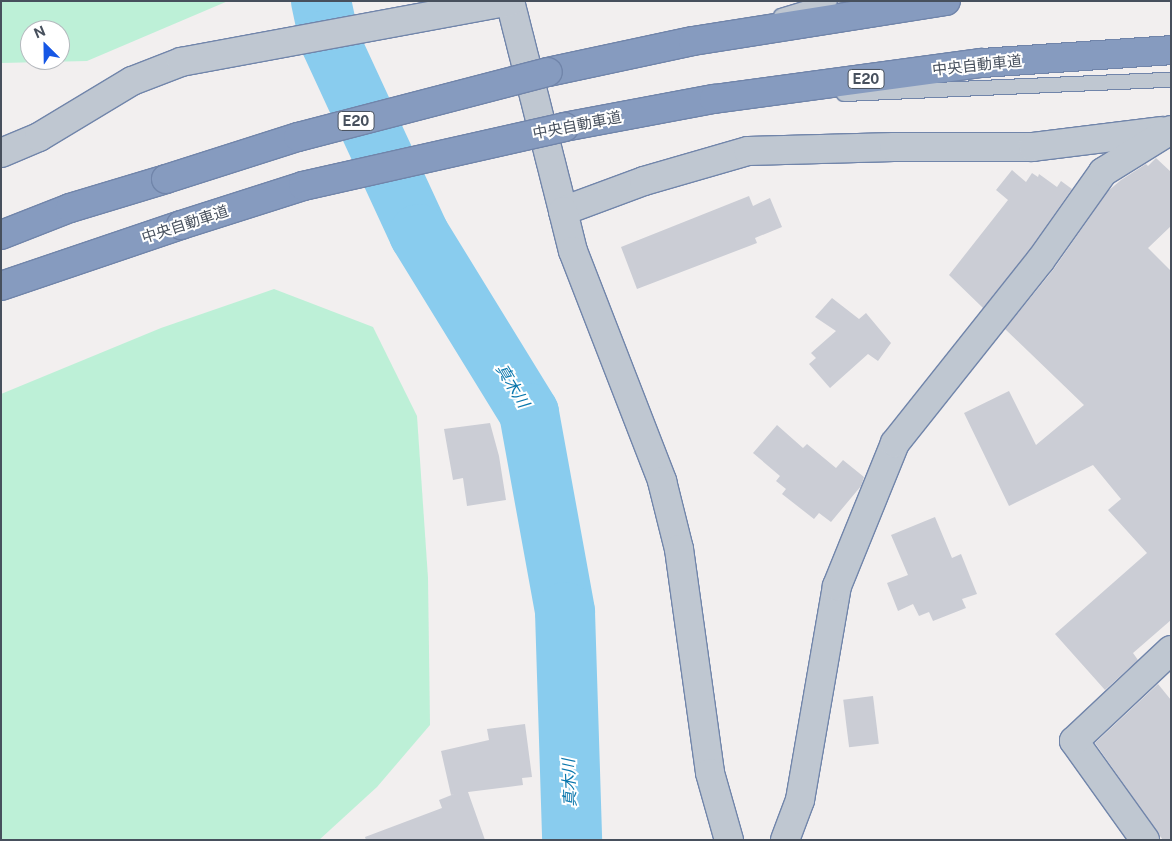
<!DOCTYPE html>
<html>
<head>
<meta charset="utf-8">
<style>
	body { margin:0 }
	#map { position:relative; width:1172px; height:841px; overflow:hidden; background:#f2efef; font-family:"Public Sans","Noto Sans JP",sans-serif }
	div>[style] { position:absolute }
	.green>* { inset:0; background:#bdf0d7 }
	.river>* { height:60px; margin:-30px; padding:0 30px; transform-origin:30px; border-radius:30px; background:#89ccee }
	.building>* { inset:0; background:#cbcdd5; transform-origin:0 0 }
	.roads { filter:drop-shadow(1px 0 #7185aa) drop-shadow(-1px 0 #7185aa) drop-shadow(0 1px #7185aa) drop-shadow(0 -1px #7185aa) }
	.lane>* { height:14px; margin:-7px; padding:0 7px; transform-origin:7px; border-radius:7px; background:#bfc7d1 }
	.street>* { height:28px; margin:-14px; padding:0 14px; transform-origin:14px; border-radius:14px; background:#bfc7d1 }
	.highway>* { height:28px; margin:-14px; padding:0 14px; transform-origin:14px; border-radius:14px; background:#869bbf }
	.bridges { filter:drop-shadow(1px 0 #7185aa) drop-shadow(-1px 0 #7185aa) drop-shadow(0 1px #7185aa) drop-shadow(0 -1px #7185aa) }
	.highway-bridge>* { height:28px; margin:-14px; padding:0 14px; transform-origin:14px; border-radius:14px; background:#869bbf }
	span { translate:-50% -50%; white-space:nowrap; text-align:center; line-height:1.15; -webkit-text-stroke:4px #fff; paint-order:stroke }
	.shield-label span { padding:1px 4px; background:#fff; border:1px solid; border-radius:4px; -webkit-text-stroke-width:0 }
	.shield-label { font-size:14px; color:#47505d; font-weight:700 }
	.street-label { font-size:15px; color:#47505d }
	.water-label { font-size:16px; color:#0a77ad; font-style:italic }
	.frame { position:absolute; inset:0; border:2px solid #47505d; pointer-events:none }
	.north { position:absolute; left:20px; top:20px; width:50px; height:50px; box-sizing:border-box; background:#fff; border:1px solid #b5b9be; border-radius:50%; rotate:337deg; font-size:14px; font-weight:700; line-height:20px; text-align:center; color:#47505d }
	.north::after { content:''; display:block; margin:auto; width:18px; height:22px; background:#1657e5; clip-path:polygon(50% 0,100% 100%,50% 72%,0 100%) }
</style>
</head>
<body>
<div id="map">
	<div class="green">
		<div style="clip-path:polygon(evenodd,1px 1px,228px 1px,87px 61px,1px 63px,1px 1px,30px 30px,60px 30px,60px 60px,30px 60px,30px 30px)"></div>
		<div style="clip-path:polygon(274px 289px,373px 327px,417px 416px,428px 578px,430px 725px,377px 787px,319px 840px,1px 840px,1px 394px,161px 328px)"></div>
	</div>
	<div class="river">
		<div style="left:321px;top:1px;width:39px;rotate:78deg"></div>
		<div style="left:329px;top:39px;width:215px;rotate:65.2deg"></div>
		<div style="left:419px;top:234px;width:210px;rotate:58.4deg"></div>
		<div style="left:529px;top:413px;width:202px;rotate:79.7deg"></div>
		<div style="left:565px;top:612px;width:228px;rotate:88.2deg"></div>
	</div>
	<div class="building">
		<div style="clip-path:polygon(1156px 158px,1171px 172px,1171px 226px,1148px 248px,1171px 271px,1171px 620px,1133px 653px,1138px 660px,1105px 690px,1055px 634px,1147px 553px,1108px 510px,1121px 499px,1093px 465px,1009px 506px,964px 413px,1009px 391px,1036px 445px,1084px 405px,1005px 329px,1053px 270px,1108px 191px,1121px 180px,1146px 164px,1148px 166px)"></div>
		<div style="clip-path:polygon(1012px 170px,1026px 182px,1032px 173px,1038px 177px,1039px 174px,1057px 187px,1061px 181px,1072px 189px,1028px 252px,983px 308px,949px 275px,1008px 200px,996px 190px)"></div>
		<div style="clip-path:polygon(749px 196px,753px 206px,770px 198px,782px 227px,755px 238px,757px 243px,637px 289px,621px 247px)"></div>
		<div style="clip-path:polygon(832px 298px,859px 319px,866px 313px,891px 343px,878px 361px,868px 354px,830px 388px,809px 364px,816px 358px,811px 353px,836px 331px,815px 317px)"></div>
		<div style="clip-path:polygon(490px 423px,499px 456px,506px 500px,467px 506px,463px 478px,453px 480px,444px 429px)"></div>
		<div style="clip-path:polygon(777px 425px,803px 448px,807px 444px,836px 468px,843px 460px,864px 477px,861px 486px,831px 522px,819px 513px,814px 519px,782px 494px,786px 489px,776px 481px,780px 476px,753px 453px)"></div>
		<div style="clip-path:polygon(935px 517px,952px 558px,961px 554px,977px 594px,962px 599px,966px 608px,933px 621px,929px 612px,919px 616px,913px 604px,898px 611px,887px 583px,908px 575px,891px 535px)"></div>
		<div style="clip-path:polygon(1158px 684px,1171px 700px,1171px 840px,1163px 840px,1160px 836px,1095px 743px)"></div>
		<div style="left:873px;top:696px;width:48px;height:30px;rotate:83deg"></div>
		<div style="clip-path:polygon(525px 724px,532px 777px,522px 778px,523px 785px,468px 792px,485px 840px,366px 840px,365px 837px,442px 808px,439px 800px,454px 794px,451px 795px,441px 751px,489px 740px,487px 729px)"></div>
	</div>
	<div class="roads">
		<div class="lane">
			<div style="left:781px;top:16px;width:51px;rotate:-17deg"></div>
			<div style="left:844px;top:94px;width:327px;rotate:-2.5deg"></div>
		</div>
		<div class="street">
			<div style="left:510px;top:1px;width:217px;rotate:75.8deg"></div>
			<div style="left:563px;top:211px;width:86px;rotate:-20.3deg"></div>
			<div style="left:644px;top:181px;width:108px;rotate:-16.1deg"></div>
			<div style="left:748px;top:151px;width:146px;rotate:-1.6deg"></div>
			<div style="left:894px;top:147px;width:139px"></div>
			<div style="left:1033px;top:147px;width:129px;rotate:-7.1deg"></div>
			<div style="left:1px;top:153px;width:41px;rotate:-22.8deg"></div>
			<div style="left:39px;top:137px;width:109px;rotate:-31.1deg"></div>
			<div style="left:132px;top:81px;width:53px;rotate:-21.2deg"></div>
			<div style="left:181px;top:62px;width:335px;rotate:-10.5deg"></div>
			<div style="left:563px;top:211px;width:41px;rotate:76deg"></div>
			<div style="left:573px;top:251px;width:247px;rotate:68.8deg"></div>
			<div style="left:662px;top:481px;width:70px;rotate:76deg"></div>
			<div style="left:679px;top:549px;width:226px;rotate:82.1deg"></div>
			<div style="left:710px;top:773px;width:70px;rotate:74.2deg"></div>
			<div style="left:785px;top:840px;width:43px;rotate:-69.4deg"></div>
			<div style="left:800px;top:800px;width:217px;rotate:-80.2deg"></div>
			<div style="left:837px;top:586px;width:154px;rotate:-67.9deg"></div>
			<div style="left:895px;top:443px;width:233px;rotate:-51.5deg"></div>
			<div style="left:1040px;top:261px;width:109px;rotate:-54.7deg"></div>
			<div style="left:1103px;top:172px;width:80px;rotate:-31.7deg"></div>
			<div style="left:1145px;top:840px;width:122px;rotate:-125.6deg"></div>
			<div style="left:1074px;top:741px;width:133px;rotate:-43.2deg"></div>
		</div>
		<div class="highway">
			<div style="left:548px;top:72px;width:148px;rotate:-12.1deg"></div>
			<div style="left:693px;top:41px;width:256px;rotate:-9deg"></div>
			<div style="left:564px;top:127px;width:153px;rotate:-10.6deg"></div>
			<div style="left:714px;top:99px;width:270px;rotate:-7.7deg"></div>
			<div style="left:982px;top:63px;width:189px;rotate:-3.9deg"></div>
			<div style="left:1px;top:235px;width:74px;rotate:-21.4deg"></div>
			<div style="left:70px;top:208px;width:100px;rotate:-16.8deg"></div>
			<div style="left:1px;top:286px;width:190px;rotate:-18.7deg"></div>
		</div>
	</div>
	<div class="bridges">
		<div class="highway-bridge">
			<div style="left:166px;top:179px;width:139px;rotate:-17.7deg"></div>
			<div style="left:298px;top:137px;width:258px;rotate:-14.6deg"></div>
			<div style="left:181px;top:225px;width:128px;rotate:-17.7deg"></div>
			<div style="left:303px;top:186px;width:268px;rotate:-12.7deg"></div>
		</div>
	</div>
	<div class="shield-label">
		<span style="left:866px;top:79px">E20</span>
		<span style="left:356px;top:121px">E20</span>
	</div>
	<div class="street-label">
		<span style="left:977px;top:65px;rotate:-6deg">中央自動車道</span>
		<span style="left:577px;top:125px;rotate:-11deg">中央自動車道</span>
		<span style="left:185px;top:224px;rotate:-18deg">中央自動車道</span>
	</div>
	<div class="water-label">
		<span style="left:512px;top:386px;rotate:59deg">真木川</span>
		<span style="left:570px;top:783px;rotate:-92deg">真木川</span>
	</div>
	<div class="frame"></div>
	<div class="north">N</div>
</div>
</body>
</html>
